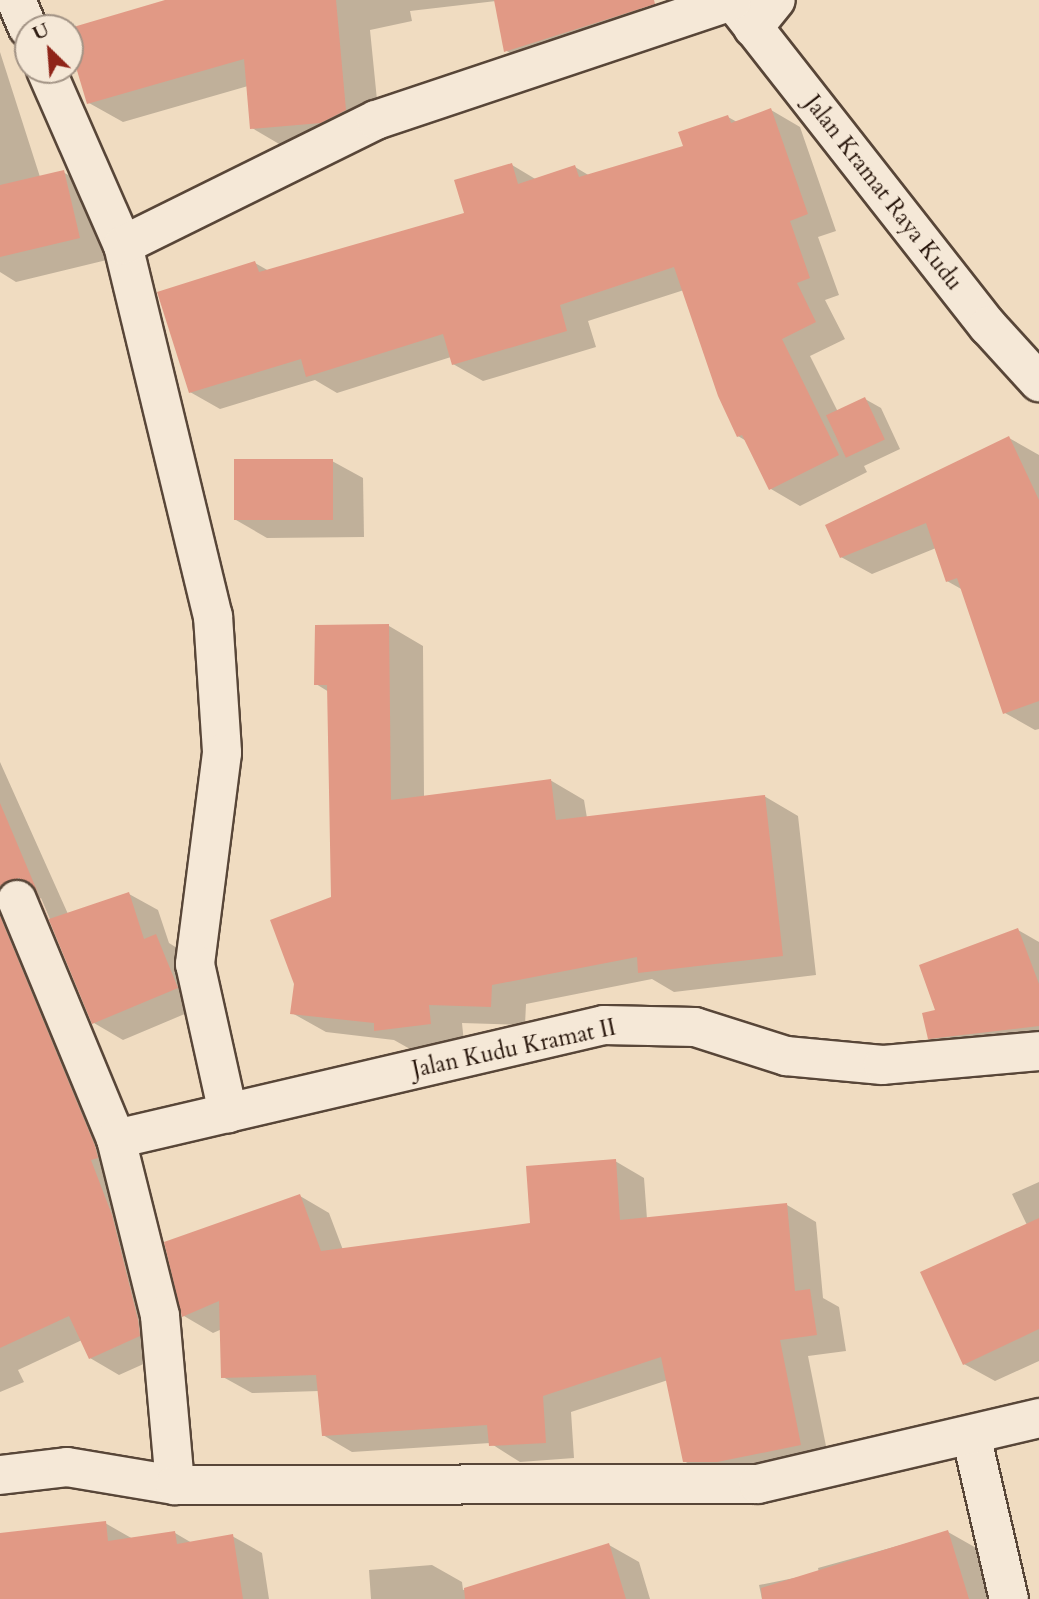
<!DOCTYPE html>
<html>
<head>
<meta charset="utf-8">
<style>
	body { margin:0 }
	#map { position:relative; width:1039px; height:1599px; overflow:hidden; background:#f0dcc1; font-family:Cardo,serif }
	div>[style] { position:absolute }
	.shadow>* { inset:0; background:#0003 }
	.building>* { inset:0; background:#e19985; transform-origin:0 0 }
	.roads { filter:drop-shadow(2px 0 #584638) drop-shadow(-2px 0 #584638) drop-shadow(0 2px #584638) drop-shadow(0 -2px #584638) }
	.minor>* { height:38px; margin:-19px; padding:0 19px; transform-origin:19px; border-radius:19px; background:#f5e8d7 }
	span { translate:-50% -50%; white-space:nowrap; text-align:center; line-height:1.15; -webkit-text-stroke:5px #f5e8d7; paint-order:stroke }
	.street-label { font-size:23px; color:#26140a }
	.north { position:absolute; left:14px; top:14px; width:70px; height:70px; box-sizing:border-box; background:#f5e8d7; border:2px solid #a29385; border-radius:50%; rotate:335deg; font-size:19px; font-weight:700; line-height:28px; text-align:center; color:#26140a }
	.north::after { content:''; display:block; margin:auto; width:24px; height:32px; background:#8f2418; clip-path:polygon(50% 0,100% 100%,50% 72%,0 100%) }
</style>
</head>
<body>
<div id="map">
	<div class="shadow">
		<div style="clip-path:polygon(172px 0,639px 0,646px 37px,539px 70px,505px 50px,496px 1px,410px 11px,412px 21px,370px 30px,380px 130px,286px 148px,252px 128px,248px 86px,123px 122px,89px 103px,70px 30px)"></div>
		<div style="clip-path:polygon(0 52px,40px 177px,63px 172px,99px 193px,115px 258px,16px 282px,0 272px)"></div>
		<div style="clip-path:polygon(771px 110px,800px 127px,836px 231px,818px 237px,839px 295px,825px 300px,845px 339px,810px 356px,838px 412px,865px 399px,881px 408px,900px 449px,864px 466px,867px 472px,800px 506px,771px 489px,748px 442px,738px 436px,684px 290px,588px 321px,596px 347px,483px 381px,453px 364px,451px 357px,337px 393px,315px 380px,220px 409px,190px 392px,255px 263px,269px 271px,466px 215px,512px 165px,537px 180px,575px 167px,590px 176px,685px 147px,728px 117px,737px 122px)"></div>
		<div style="clip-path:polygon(1009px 438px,1039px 455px,1039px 729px,1035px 730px,1005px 713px,963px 590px,947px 581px,936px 548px,872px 574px,841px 557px)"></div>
		<div style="clip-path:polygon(332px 461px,363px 478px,364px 537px,267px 538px,236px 520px)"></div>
		<div style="clip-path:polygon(389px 626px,423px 646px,424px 797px,550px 780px,584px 800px,587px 818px,764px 796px,798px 816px,816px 975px,674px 992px,652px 979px,526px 1004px,525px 1025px,462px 1023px,464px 1043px,410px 1049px,394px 1040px,326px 1032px,292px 1013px,333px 898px,329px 692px,316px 684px)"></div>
		<div style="clip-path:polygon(0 762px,68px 914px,129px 894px,158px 910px,169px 943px,185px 953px,206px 1005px,123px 1040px,94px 1023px,41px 898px,28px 904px,168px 1353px,119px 1375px,90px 1358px,82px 1340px,18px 1370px,24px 1382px,0 1392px)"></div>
		<div style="clip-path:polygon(1018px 930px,1039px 942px,1039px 1049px,960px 1056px,929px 1038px,937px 1011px)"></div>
		<div style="clip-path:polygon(615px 1161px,644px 1178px,647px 1219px,787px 1205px,816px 1222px,823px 1298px,839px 1307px,846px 1351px,808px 1356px,829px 1461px,713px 1478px,684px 1461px,668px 1380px,571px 1412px,574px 1458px,520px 1462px,490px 1443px,352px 1452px,323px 1435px,319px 1391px,252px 1393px,223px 1377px,222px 1329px,213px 1333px,184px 1316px,166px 1244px,300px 1196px,329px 1213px,343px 1250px,532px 1225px)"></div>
		<div style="clip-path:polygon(1039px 1182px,1039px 1361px,995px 1381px,964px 1364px,1027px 1225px,1012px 1194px)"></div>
		<div style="clip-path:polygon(105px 1523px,133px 1539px,175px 1533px,192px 1543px,232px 1536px,262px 1553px,269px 1599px,0 1599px,0 1535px)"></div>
		<div style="clip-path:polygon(948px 1532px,978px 1549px,993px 1599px,762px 1599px,759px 1585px,819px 1573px,818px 1568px)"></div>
		<div style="clip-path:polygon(609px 1545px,639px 1562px,650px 1599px,371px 1599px,369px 1570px,432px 1565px,462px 1582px,463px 1590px)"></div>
	</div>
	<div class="building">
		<div style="clip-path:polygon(165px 0,336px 0,346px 110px,321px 123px,250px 129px,244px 59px,87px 104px,70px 47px,70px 28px)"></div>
		<div style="clip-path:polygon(494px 0,654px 0,655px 4px,504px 52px)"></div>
		<div style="clip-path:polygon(771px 108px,808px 214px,790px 221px,810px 278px,797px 283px,816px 322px,782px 339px,839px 455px,769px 490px,742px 435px,737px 437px,718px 396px,674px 267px,560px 305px,567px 331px,452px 365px,443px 334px,306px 377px,301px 359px,189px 393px,157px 292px,255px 261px,259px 272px,464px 213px,454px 180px,512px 163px,518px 184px,575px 165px,579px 177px,683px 146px,678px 132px,728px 115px,731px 123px)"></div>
		<div style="clip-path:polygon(64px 170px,80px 238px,0 257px,0 185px)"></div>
		<div style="left:865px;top:397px;width:47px;height:43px;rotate:65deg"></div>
		<div style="clip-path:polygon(1009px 436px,1039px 500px,1039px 701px,1003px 714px,957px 578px,946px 582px,926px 523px,840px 558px,825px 525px)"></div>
		<div style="left:333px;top:459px;width:61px;height:99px;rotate:90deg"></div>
		<div style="clip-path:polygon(389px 624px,391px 800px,551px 779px,556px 820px,765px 795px,783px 956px,638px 973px,637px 957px,492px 985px,491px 1007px,429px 1005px,431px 1024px,374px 1031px,374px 1023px,290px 1014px,294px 984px,270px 920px,331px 897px,327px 685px,314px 685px,315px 625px)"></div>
		<div style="clip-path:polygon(0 803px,49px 919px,129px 892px,144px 939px,156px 934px,178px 988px,92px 1024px,37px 891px,19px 878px,0 886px)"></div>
		<div style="clip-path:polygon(0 916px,95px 1146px,98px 1158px,91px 1160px,112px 1215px,138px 1320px,140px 1336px,89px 1359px,69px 1316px,0 1348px)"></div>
		<div style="clip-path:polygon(1018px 928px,1039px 984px,1039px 1026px,928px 1039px,922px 1013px,935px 1010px,919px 965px)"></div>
		<div style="clip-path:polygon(616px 1159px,620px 1220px,787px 1203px,795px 1291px,810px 1289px,817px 1335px,780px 1340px,801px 1445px,717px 1462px,683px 1462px,661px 1357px,543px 1396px,546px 1443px,489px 1446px,487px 1425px,322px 1436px,316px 1375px,221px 1378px,219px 1301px,182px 1317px,164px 1242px,300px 1194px,321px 1251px,530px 1223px,526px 1166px)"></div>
		<div style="clip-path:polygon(1039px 1218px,1039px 1329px,963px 1365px,920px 1272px)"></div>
		<div style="clip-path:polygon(106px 1521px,108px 1541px,175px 1531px,177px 1544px,233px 1534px,243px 1599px,0 1599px,0 1533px)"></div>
		<div style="clip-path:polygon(948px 1530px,969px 1599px,762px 1599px,761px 1588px)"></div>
		<div style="clip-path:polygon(609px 1543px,626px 1599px,465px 1599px,464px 1588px)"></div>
	</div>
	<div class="roads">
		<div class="minor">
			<div style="left:16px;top:0;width:30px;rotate:67deg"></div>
			<div style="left:732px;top:0;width:415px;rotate:51.9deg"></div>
			<div style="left:988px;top:326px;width:76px;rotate:47.7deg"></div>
			<div style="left:753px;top:28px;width:36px;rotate:-51deg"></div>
			<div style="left:46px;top:70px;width:191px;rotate:66.3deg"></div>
			<div style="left:123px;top:245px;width:382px;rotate:76.4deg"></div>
			<div style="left:213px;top:616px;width:137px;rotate:86.2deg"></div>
			<div style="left:222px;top:753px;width:213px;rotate:97.3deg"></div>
			<div style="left:195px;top:964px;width:153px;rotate:77.5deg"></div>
			<div style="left:123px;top:245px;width:282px;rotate:-26.3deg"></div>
			<div style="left:376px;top:120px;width:375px;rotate:-18.5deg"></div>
			<div style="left:17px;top:900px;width:259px;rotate:67.5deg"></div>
			<div style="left:116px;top:1139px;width:182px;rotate:76deg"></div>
			<div style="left:160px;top:1316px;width:170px;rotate:84.9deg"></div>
			<div style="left:116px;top:1139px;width:501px;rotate:-13.15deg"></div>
			<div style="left:604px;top:1025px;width:91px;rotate:1.3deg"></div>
			<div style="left:695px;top:1027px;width:96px;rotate:17.7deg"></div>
			<div style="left:786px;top:1056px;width:97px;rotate:5.3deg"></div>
			<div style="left:883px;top:1065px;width:157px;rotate:-5.1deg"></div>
			<div style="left:971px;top:1435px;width:168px;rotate:77deg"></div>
			<div style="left:0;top:1475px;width:67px;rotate:-6.8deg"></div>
			<div style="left:67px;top:1467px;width:109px;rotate:9.5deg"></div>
			<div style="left:175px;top:1485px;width:583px;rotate:-0.1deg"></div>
			<div style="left:758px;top:1484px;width:289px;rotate:-13.2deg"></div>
		</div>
	</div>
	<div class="street-label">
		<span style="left:883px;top:193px;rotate:52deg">Jalan Kramat Raya Kudu</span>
		<span style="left:514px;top:1049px;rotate:-12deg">Jalan Kudu Kramat II</span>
	</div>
	<div class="north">U</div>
</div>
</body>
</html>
